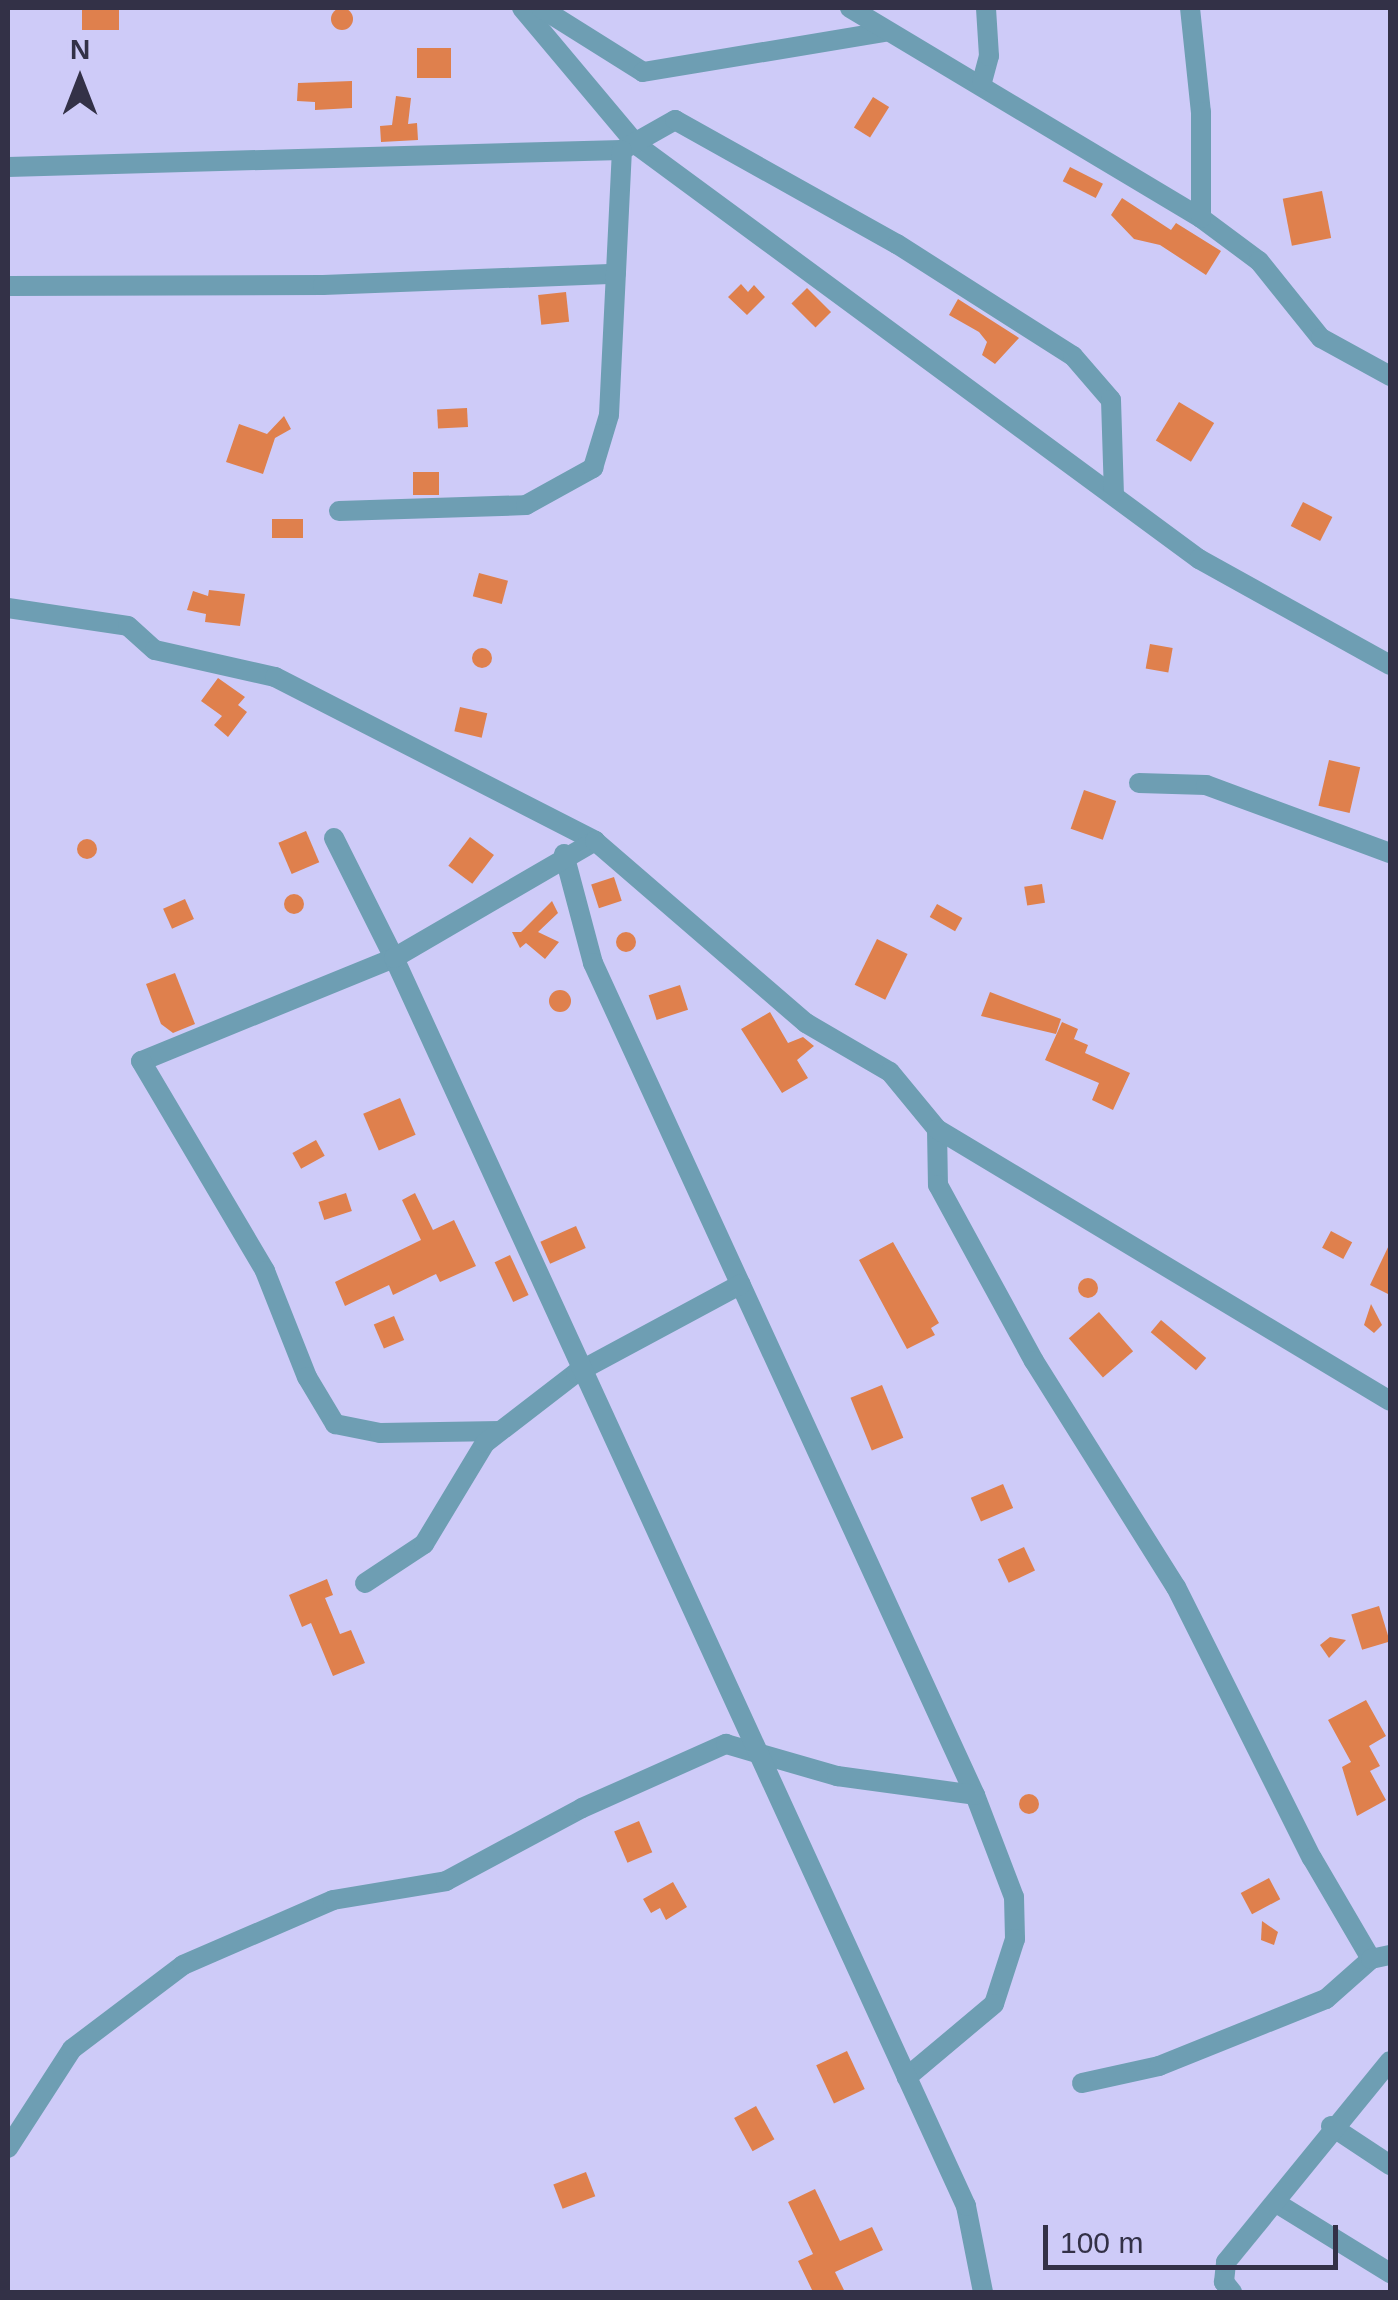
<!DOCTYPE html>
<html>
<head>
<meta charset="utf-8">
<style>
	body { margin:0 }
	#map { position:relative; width:1398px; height:2300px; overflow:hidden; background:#cecbf8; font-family:Helvetica,sans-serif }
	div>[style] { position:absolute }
	.building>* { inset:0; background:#df804d; transform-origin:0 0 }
	.round { border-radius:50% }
	.minor>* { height:20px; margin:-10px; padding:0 10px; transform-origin:10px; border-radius:10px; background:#6e9eb3 }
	span { translate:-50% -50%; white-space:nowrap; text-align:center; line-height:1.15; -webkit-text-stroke:10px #cecbf8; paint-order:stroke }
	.frame { position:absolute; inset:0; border:10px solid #333147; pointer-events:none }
	.north { position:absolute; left:30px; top:30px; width:100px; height:100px; -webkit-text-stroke:8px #cecbf8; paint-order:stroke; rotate:0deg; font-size:28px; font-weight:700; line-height:40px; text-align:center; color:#333147 }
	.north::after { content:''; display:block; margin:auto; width:35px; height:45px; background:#333147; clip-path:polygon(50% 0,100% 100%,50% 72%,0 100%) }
	.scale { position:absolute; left:1043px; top:2225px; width:295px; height:45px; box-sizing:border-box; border:5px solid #333147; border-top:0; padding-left:12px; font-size:30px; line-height:35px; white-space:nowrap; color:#333147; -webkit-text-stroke:8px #cecbf8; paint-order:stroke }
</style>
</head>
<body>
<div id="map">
	<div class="building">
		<div class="round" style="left:331px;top:8px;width:22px;height:22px"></div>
		<div style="left:82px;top:8px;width:37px;height:22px"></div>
		<div style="left:417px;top:48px;width:34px;height:30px"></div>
		<div style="clip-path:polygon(352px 81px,352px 108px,315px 110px,315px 102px,297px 101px,298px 83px)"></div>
		<div style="clip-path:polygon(396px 96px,411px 98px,408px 124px,417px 123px,418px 140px,381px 142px,380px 126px,392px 125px)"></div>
		<div style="left:873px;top:97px;width:19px;height:36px;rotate:32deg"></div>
		<div style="left:1070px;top:167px;width:37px;height:16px;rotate:27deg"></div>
		<div style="left:1322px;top:191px;width:48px;height:40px;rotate:79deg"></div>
		<div style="clip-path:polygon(1122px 198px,1171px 230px,1176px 223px,1221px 251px,1206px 275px,1160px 245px,1134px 239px,1111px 215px)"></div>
		<div style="clip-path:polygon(741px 284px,748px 292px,754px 285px,765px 297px,747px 315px,728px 297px)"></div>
		<div style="left:807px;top:288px;width:34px;height:22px;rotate:45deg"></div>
		<div style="left:566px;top:292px;width:30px;height:28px;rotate:84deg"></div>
		<div style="clip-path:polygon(958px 299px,1019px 338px,995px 364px,982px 355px,987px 342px,979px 332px,949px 315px)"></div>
		<div style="left:1179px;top:402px;width:41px;height:45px;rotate:31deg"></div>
		<div style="left:467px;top:408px;width:19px;height:30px;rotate:87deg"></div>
		<div style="clip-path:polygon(284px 416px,291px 429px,275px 438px,263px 474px,226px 462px,239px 424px,267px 434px)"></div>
		<div style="left:413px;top:472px;width:26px;height:23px"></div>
		<div style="left:1303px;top:502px;width:33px;height:27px;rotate:27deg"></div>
		<div style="left:272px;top:519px;width:31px;height:19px"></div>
		<div style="left:479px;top:573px;width:30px;height:24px;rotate:15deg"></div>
		<div style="clip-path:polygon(209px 590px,245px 594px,240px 626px,205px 622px,206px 614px,187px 610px,193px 591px,208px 596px)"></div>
		<div style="left:1150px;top:644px;width:23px;height:25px;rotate:10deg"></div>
		<div class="round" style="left:472px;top:648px;width:20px;height:20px"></div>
		<div style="clip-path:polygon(218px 678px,245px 697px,238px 705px,247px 712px,228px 737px,214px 725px,222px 716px,201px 701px)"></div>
		<div style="left:460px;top:707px;width:28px;height:25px;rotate:13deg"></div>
		<div style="left:1329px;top:760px;width:32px;height:47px;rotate:13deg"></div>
		<div style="left:1084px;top:790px;width:34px;height:41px;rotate:19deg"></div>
		<div style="left:306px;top:831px;width:34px;height:30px;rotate:67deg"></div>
		<div style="left:470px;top:837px;width:30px;height:36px;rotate:37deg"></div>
		<div class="round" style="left:77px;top:839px;width:20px;height:20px"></div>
		<div style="left:614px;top:877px;width:25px;height:24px;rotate:72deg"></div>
		<div style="left:1042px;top:884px;width:19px;height:18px;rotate:81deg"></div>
		<div class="round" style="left:284px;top:894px;width:20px;height:20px"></div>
		<div style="left:185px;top:899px;width:22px;height:24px;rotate:66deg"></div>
		<div style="clip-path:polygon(552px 901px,558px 913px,538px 932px,559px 942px,545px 959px,526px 943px,520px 948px,512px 932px,521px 932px)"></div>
		<div style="left:937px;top:904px;width:29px;height:15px;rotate:29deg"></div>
		<div class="round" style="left:616px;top:932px;width:20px;height:20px"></div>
		<div style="left:877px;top:939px;width:34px;height:51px;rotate:26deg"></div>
		<div style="clip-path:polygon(175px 973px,195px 1024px,173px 1033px,161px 1024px,146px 984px)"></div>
		<div style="left:680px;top:985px;width:26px;height:33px;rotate:72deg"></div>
		<div class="round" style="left:549px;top:990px;width:22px;height:22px"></div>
		<div style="clip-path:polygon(990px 992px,1061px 1019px,1056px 1034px,981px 1016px)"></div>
		<div style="clip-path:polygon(770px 1012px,788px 1043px,803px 1037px,814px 1046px,797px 1060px,808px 1078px,782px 1093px,741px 1029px)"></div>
		<div style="clip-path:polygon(1062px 1022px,1078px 1029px,1074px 1039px,1088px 1045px,1085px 1053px,1130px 1073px,1113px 1110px,1092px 1100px,1099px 1083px,1045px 1060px)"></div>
		<div style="left:400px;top:1098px;width:40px;height:40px;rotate:67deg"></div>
		<div style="left:316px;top:1140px;width:18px;height:27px;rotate:61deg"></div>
		<div style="left:346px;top:1193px;width:19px;height:29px;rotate:72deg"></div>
		<div style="clip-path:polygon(415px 1193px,433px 1230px,454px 1220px,476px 1266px,440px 1282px,436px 1274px,393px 1295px,389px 1285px,345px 1306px,335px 1282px,421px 1240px,402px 1200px)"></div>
		<div style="left:576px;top:1226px;width:24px;height:39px;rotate:66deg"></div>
		<div style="left:1331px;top:1231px;width:24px;height:19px;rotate:28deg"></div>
		<div style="clip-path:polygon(893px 1242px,939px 1323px,931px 1328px,935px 1335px,907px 1349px,859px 1260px)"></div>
		<div style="clip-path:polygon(1390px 1243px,1390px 1295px,1370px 1285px)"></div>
		<div style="left:510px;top:1255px;width:44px;height:17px;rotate:65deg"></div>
		<div class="round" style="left:1078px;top:1278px;width:20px;height:20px"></div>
		<div style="clip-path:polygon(1371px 1304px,1382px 1325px,1374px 1333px,1364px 1325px)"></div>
		<div style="left:1099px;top:1312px;width:52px;height:40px;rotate:49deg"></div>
		<div style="left:394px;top:1316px;width:26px;height:22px;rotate:67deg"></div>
		<div style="left:1161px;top:1320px;width:59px;height:16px;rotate:40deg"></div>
		<div style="left:882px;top:1385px;width:57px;height:34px;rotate:68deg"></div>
		<div style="left:1003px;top:1484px;width:26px;height:35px;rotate:67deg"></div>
		<div style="left:1024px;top:1547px;width:26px;height:29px;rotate:65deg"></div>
		<div style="clip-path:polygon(327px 1579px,333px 1595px,325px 1598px,340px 1634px,351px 1630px,365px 1663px,333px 1676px,311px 1623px,302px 1627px,289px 1595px)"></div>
		<div style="left:1379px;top:1606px;width:37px;height:29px;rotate:73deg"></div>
		<div style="clip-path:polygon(1330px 1637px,1346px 1640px,1329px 1658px,1320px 1645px)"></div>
		<div style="clip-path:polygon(1366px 1700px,1386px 1736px,1369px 1746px,1380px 1766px,1370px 1771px,1386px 1800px,1357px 1816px,1342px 1767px,1351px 1762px,1328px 1720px)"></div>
		<div class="round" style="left:1019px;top:1794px;width:20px;height:20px"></div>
		<div style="left:639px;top:1821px;width:34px;height:27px;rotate:67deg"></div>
		<div style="left:1269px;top:1878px;width:24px;height:32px;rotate:62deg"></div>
		<div style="clip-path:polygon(673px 1882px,687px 1907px,666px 1920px,660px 1908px,651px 1913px,643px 1899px)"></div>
		<div style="clip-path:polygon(1262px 1921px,1278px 1932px,1274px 1945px,1261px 1940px)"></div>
		<div style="left:847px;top:2051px;width:42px;height:34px;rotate:65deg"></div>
		<div style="left:756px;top:2106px;width:38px;height:25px;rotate:61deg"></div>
		<div style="left:586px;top:2172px;width:26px;height:35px;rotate:69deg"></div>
		<div style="clip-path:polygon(815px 2189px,840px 2241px,872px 2227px,883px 2250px,835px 2272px,845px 2292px,813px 2292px,798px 2261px,813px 2254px,788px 2202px)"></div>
	</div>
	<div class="minor">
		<div style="left:522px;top:8px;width:180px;rotate:50deg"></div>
		<div style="left:638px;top:146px;width:697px;rotate:36.36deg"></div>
		<div style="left:1199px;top:559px;width:218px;rotate:29deg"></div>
		<div style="left:541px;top:8px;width:120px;rotate:32.1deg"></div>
		<div style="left:643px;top:72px;width:245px;rotate:-9.4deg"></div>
		<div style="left:850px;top:8px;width:409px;rotate:30.9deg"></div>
		<div style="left:1201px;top:218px;width:72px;rotate:36.6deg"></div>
		<div style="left:1259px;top:261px;width:99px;rotate:51.2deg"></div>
		<div style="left:1321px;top:338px;width:79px;rotate:28.8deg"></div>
		<div style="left:1190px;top:8px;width:105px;rotate:84deg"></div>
		<div style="left:1201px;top:112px;width:106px;rotate:90deg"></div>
		<div style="left:982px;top:82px;width:27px;rotate:-75deg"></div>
		<div style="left:989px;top:56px;width:48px;rotate:-93.6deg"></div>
		<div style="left:8px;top:167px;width:614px;rotate:-1.59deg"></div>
		<div style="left:622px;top:150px;width:61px;rotate:-29.5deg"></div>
		<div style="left:675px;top:120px;width:254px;rotate:29.2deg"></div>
		<div style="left:897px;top:244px;width:209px;rotate:32.5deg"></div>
		<div style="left:1073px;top:356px;width:58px;rotate:49.2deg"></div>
		<div style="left:1111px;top:400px;width:93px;rotate:88.2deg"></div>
		<div style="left:8px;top:286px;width:315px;rotate:-0.2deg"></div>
		<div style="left:323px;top:285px;width:293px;rotate:-2.2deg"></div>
		<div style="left:339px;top:511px;width:187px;rotate:-1.8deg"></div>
		<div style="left:526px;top:505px;width:77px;rotate:-28.9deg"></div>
		<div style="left:593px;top:468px;width:55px;rotate:-73.2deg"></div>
		<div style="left:609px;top:415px;width:265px;rotate:-87.2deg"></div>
		<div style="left:8px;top:608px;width:121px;rotate:8.5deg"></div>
		<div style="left:128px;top:626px;width:36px;rotate:42deg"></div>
		<div style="left:155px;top:650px;width:123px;rotate:12.7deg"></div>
		<div style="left:275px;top:677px;width:360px;rotate:27.1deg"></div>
		<div style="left:1139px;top:783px;width:67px;rotate:1.7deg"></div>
		<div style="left:1206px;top:785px;width:196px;rotate:20.3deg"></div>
		<div style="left:334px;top:838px;width:134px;rotate:63.4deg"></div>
		<div style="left:394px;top:958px;width:273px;rotate:157.8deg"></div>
		<div style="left:141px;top:1061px;width:244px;rotate:59.4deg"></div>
		<div style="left:265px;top:1271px;width:114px;rotate:68.4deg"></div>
		<div style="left:307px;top:1377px;width:55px;rotate:59.2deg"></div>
		<div style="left:335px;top:1424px;width:46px;rotate:11.3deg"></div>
		<div style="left:380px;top:1433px;width:120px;rotate:-1deg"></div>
		<div style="left:564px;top:854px;width:113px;rotate:75.1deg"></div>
		<div style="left:593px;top:963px;width:916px;rotate:65.34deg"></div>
		<div style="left:975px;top:1795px;width:109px;rotate:69.1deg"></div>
		<div style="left:1014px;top:1897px;width:42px;rotate:88.6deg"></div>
		<div style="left:1015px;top:1939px;width:68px;rotate:107.9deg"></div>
		<div style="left:994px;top:2004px;width:114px;rotate:140deg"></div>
		<div style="left:937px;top:1129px;width:56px;rotate:89deg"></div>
		<div style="left:938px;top:1185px;width:200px;rotate:61.4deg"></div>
		<div style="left:1034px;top:1361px;width:267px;rotate:57.9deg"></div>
		<div style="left:1176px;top:1587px;width:303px;rotate:63.4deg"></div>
		<div style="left:1312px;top:1858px;width:117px;rotate:59.7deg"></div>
		<div style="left:365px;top:1583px;width:71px;rotate:-33.5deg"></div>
		<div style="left:424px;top:1544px;width:118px;rotate:-58.9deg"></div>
		<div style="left:485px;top:1443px;width:115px;rotate:-37.6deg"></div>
		<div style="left:576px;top:1373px;width:187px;rotate:-28.3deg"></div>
		<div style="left:1082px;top:2083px;width:79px;rotate:-12.4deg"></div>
		<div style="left:1159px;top:2066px;width:180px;rotate:-21.9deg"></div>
		<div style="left:1326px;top:1999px;width:60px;rotate:-41.6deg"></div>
		<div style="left:1371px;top:1959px;width:19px;rotate:-12deg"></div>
		<div style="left:1331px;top:2126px;width:71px;rotate:33.5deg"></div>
		<div style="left:8px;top:2148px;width:118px;rotate:-57.1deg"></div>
		<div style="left:72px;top:2049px;width:139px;rotate:-37.1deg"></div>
		<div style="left:183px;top:1965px;width:163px;rotate:-23.4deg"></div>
		<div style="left:333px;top:1900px;width:115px;rotate:-9.5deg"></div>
		<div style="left:446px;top:1881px;width:154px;rotate:-28.2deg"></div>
		<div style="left:582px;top:1808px;width:158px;rotate:-24deg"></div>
		<div style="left:726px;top:1744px;width:116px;rotate:16.1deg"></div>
		<div style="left:837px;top:1776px;width:139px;rotate:7.8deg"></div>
		<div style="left:1278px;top:2204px;width:132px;rotate:31.6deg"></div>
		<div style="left:983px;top:2292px;width:88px;rotate:-101.2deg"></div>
		<div style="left:966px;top:2206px;width:1373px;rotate:-114.62deg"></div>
		<div style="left:394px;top:958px;width:233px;rotate:-30.2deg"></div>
		<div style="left:595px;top:841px;width:279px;rotate:40.8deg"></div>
		<div style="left:806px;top:1023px;width:97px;rotate:30.3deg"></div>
		<div style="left:890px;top:1072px;width:74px;rotate:50.5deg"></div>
		<div style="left:937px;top:1129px;width:528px;rotate:30.98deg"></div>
		<div style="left:1232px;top:2292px;width:13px;rotate:-129deg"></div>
		<div style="left:1224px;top:2282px;width:20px;rotate:-84deg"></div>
		<div style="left:1226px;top:2262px;width:259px;rotate:-50.8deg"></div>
	</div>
	<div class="frame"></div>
	<div class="north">N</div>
	<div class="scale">100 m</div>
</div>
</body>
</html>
